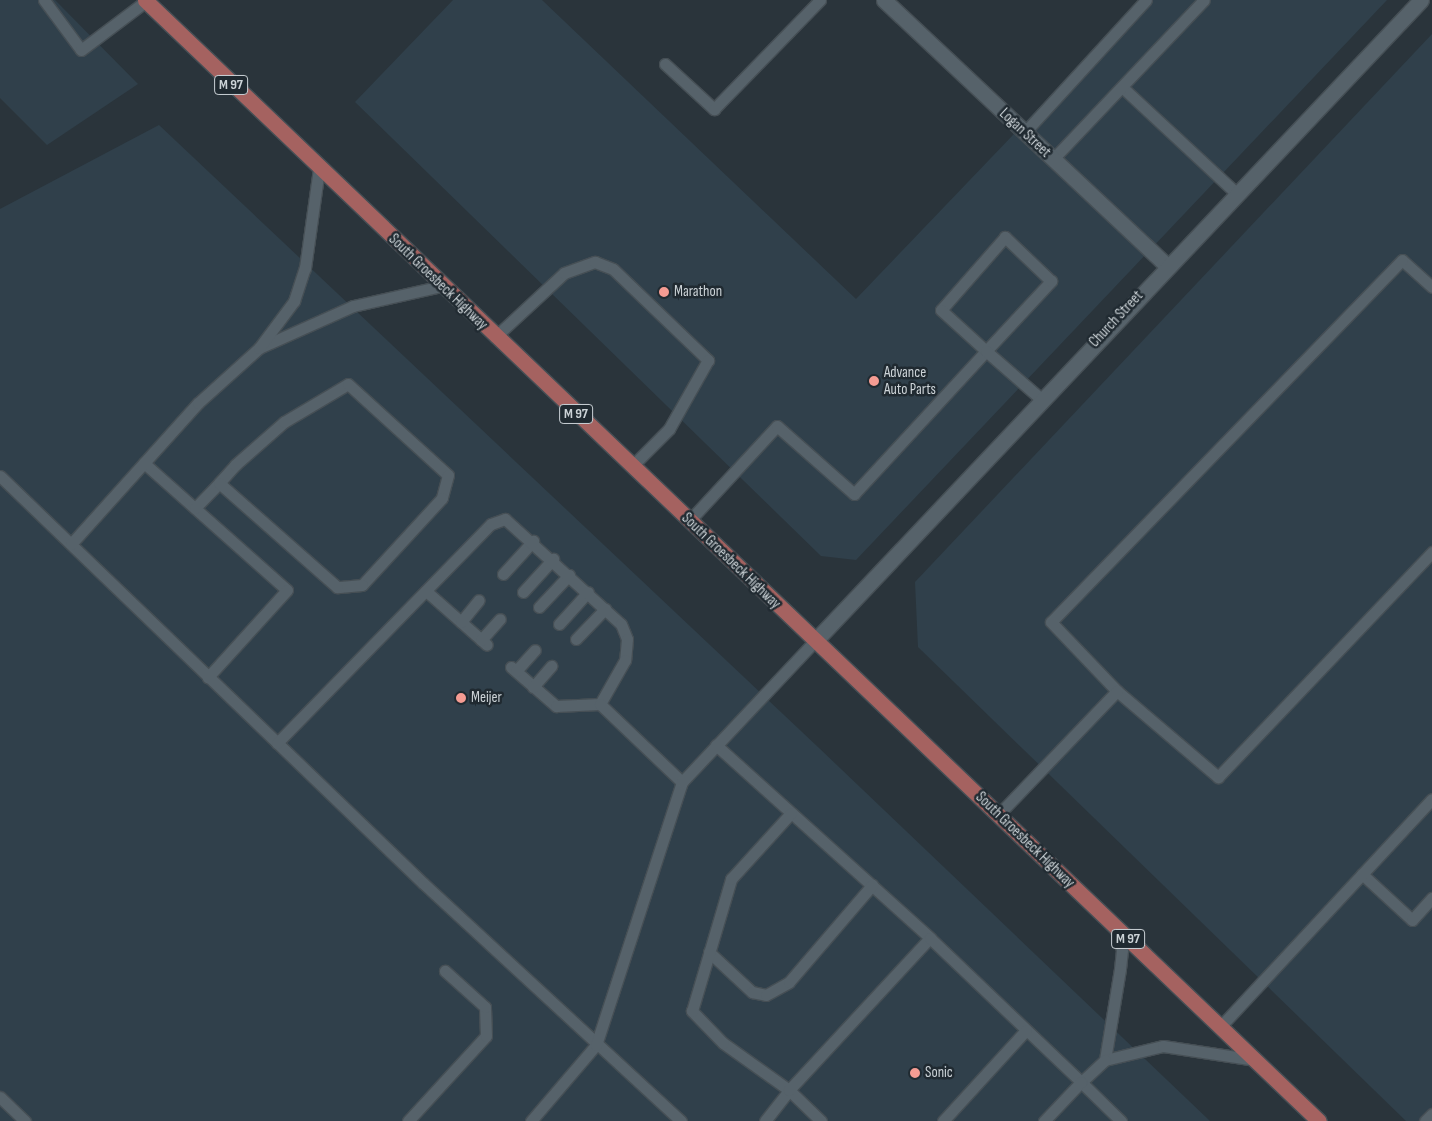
<!DOCTYPE html>
<html>
<head>
<meta charset="utf-8">
<style>
	body { margin:0 }
	#map { position:relative; width:1432px; height:1121px; overflow:hidden; background:#2a343b; font-family:"Sofia Sans Condensed",sans-serif }
	div>[style] { position:absolute }
	.built>* { inset:0; background:#30404b }
	.roads { filter:drop-shadow(1px 0 #464f55) drop-shadow(-1px 0 #464f55) drop-shadow(0 1px #464f55) drop-shadow(0 -1px #464f55) }
	.lane>* { height:11px; margin:-5.5px; padding:0 5.5px; transform-origin:5.5px; border-radius:5.5px; background:#56626a }
	.street>* { height:15px; margin:-7.5px; padding:0 7.5px; transform-origin:7.5px; border-radius:7.5px; background:#56626a }
	.primary>* { height:15px; margin:-7.5px; padding:0 7.5px; transform-origin:7.5px; border-radius:7.5px; background:#a56260 }
	.dots>* { width:14px; height:14px; translate:-50% -50%; box-sizing:border-box; border:2px solid #202a31; border-radius:50% }
	span { translate:-50% -50%; white-space:nowrap; text-align:center; line-height:1.15; -webkit-text-stroke:5px #202a31; paint-order:stroke }
	.shield-label span { padding:1px 4px; background:#202a31; border:1px solid; border-radius:4px; -webkit-text-stroke-width:0 }
	.shield-label { font-size:14px; color:#ccd3d7; font-weight:700 }
	.street-label { font-size:15px; color:#ccd3d7 }
	.poi-label { font-size:15px; color:#ccd3d7 }
	.left { translate:0 -50%; text-align:left }
</style>
</head>
<body>
<div id="map">
	<div class="built">
		<div style="clip-path:polygon(0 0,55px 0,138px 84px,47px 145px,0 98px)"></div>
		<div style="clip-path:polygon(453px 0,542px 0,856px 299px,1142px 0,1387px 0,856px 560px,821px 556px,355px 102px)"></div>
		<div style="clip-path:polygon(1432px 34px,1432px 1121px,1406px 1121px,918px 647px,915px 582px)"></div>
		<div style="clip-path:polygon(159px 125px,819px 748px,1210px 1121px,0 1121px,0 209px)"></div>
	</div>
	<div class="roads">
		<div class="lane">
			<div style="left:44px;top:0;width:62px;rotate:53.5deg"></div>
			<div style="left:81px;top:50px;width:81px;rotate:-37deg"></div>
			<div style="left:665px;top:64px;width:67px;rotate:42.6deg"></div>
			<div style="left:714px;top:109px;width:152px;rotate:-45.8deg"></div>
			<div style="left:1122px;top:87px;width:157px;rotate:42.9deg"></div>
			<div style="left:1025px;top:132px;width:179px;rotate:-47.5deg"></div>
			<div style="left:1053px;top:159px;width:219px;rotate:-46.5deg"></div>
			<div style="left:1432px;top:287px;width:40px;rotate:-138deg"></div>
			<div style="left:1402px;top:260px;width:504px;rotate:134.12deg"></div>
			<div style="left:1051px;top:622px;width:95px;rotate:46.3deg"></div>
			<div style="left:1117px;top:691px;width:133px;rotate:40.4deg"></div>
			<div style="left:1218px;top:777px;width:311px;rotate:-46.4deg"></div>
			<div style="left:495px;top:337px;width:94px;rotate:-42.8deg"></div>
			<div style="left:564px;top:273px;width:33px;rotate:-20deg"></div>
			<div style="left:595px;top:262px;width:19px;rotate:21deg"></div>
			<div style="left:613px;top:269px;width:132px;rotate:43.8deg"></div>
			<div style="left:708px;top:360px;width:79px;rotate:119.5deg"></div>
			<div style="left:669px;top:429px;width:52px;rotate:135deg"></div>
			<div style="left:259px;top:348px;width:103px;rotate:-24.1deg"></div>
			<div style="left:353px;top:306px;width:91px;rotate:-12.7deg"></div>
			<div style="left:144px;top:463px;width:191px;rotate:41.6deg"></div>
			<div style="left:287px;top:590px;width:118px;rotate:132.2deg"></div>
			<div style="left:0;top:476px;width:587px;rotate:43.9deg"></div>
			<div style="left:423px;top:883px;width:351px;rotate:42.7deg"></div>
			<div style="left:195px;top:508px;width:35px;rotate:-46deg"></div>
			<div style="left:219px;top:483px;width:24px;rotate:-48deg"></div>
			<div style="left:235px;top:465px;width:65px;rotate:-41.3deg"></div>
			<div style="left:284px;top:422px;width:74px;rotate:-30.7deg"></div>
			<div style="left:348px;top:384px;width:135px;rotate:42.3deg"></div>
			<div style="left:448px;top:475px;width:24px;rotate:105deg"></div>
			<div style="left:442px;top:498px;width:118px;rotate:132.6deg"></div>
			<div style="left:362px;top:585px;width:25px;rotate:175deg"></div>
			<div style="left:337px;top:587px;width:157px;rotate:-138.6deg"></div>
			<div style="left:689px;top:521px;width:129px;rotate:-47.2deg"></div>
			<div style="left:777px;top:426px;width:103px;rotate:41.4deg"></div>
			<div style="left:854px;top:494px;width:195px;rotate:-47.3deg"></div>
			<div style="left:986px;top:351px;width:96px;rotate:-47.1deg"></div>
			<div style="left:1051px;top:281px;width:64px;rotate:-136.3deg"></div>
			<div style="left:1005px;top:237px;width:97px;rotate:131.2deg"></div>
			<div style="left:941px;top:310px;width:61px;rotate:42.3deg"></div>
			<div style="left:986px;top:351px;width:73px;rotate:41.1deg"></div>
			<div style="left:71px;top:544px;width:190px;rotate:-48deg"></div>
			<div style="left:198px;top:403px;width:82px;rotate:-42deg"></div>
			<div style="left:259px;top:348px;width:59px;rotate:-53.3deg"></div>
			<div style="left:294px;top:301px;width:35px;rotate:-72deg"></div>
			<div style="left:305px;top:268px;width:100px;rotate:-82deg"></div>
			<div style="left:503px;top:574px;width:45px;rotate:-47.7deg"></div>
			<div style="left:426px;top:591px;width:81px;rotate:41.5deg"></div>
			<div style="left:523px;top:592px;width:45px;rotate:-47.7deg"></div>
			<div style="left:539px;top:607px;width:44px;rotate:-46.8deg"></div>
			<div style="left:461px;top:622px;width:28px;rotate:-51deg"></div>
			<div style="left:559px;top:624px;width:43px;rotate:-47.8deg"></div>
			<div style="left:576px;top:639px;width:42px;rotate:-46deg"></div>
			<div style="left:481px;top:640px;width:28px;rotate:-48deg"></div>
			<div style="left:511px;top:667px;width:60px;rotate:40.9deg"></div>
			<div style="left:556px;top:706px;width:44px;rotate:-2.6deg"></div>
			<div style="left:516px;top:671px;width:28px;rotate:-48deg"></div>
			<div style="left:533px;top:687px;width:28px;rotate:-49deg"></div>
			<div style="left:277px;top:743px;width:306px;rotate:-45.7deg"></div>
			<div style="left:491px;top:524px;width:15px;rotate:-20deg"></div>
			<div style="left:505px;top:519px;width:156px;rotate:42.2deg"></div>
			<div style="left:621px;top:624px;width:16px;rotate:68deg"></div>
			<div style="left:627px;top:639px;width:21px;rotate:95deg"></div>
			<div style="left:625px;top:660px;width:51px;rotate:119.6deg"></div>
			<div style="left:600px;top:704px;width:113px;rotate:43.6deg"></div>
			<div style="left:716px;top:745px;width:288px;rotate:42deg"></div>
			<div style="left:998px;top:815px;width:172px;rotate:-46.2deg"></div>
			<div style="left:1362px;top:874px;width:68px;rotate:42.6deg"></div>
			<div style="left:1412px;top:920px;width:30px;rotate:-48deg"></div>
			<div style="left:1115px;top:927px;width:24px;rotate:73deg"></div>
			<div style="left:1122px;top:950px;width:19px;rotate:96deg"></div>
			<div style="left:1120px;top:969px;width:92px;rotate:99.4deg"></div>
			<div style="left:1105px;top:1060px;width:60px;rotate:-13.6deg"></div>
			<div style="left:1163px;top:1046px;width:94px;rotate:8.6deg"></div>
			<div style="left:709px;top:952px;width:59px;rotate:42.9deg"></div>
			<div style="left:752px;top:992px;width:14px;rotate:12deg"></div>
			<div style="left:766px;top:995px;width:26px;rotate:-29deg"></div>
			<div style="left:789px;top:982px;width:128px;rotate:-49.4deg"></div>
			<div style="left:1220px;top:1027px;width:311px;rotate:-47.1deg"></div>
			<div style="left:1105px;top:1060px;width:33px;rotate:137deg"></div>
			<div style="left:1081px;top:1082px;width:56px;rotate:44.3deg"></div>
			<div style="left:0;top:1097px;width:35px;rotate:44deg"></div>
			<div style="left:408px;top:1121px;width:115px;rotate:-47.5deg"></div>
			<div style="left:486px;top:1036px;width:29px;rotate:-92deg"></div>
			<div style="left:485px;top:1007px;width:54px;rotate:-138deg"></div>
			<div style="left:531px;top:1121px;width:100px;rotate:-49.5deg"></div>
			<div style="left:596px;top:1045px;width:277px;rotate:-71.9deg"></div>
			<div style="left:682px;top:782px;width:194px;rotate:-46.7deg"></div>
			<div style="left:765px;top:1121px;width:39px;rotate:-52deg"></div>
			<div style="left:789px;top:1090px;width:81px;rotate:-144.5deg"></div>
			<div style="left:723px;top:1043px;width:45px;rotate:-134.1deg"></div>
			<div style="left:692px;top:1011px;width:138px;rotate:-73.5deg"></div>
			<div style="left:731px;top:879px;width:89px;rotate:-47.7deg"></div>
			<div style="left:821px;top:1121px;width:45px;rotate:-135.9deg"></div>
			<div style="left:789px;top:1090px;width:207px;rotate:-47.2deg"></div>
			<div style="left:930px;top:938px;width:209px;rotate:43.6deg"></div>
			<div style="left:1081px;top:1082px;width:54px;rotate:133.5deg"></div>
			<div style="left:943px;top:1121px;width:123px;rotate:-47.6deg"></div>
			<div style="left:1425px;top:1121px;width:10px;rotate:-45deg"></div>
		</div>
		<div class="street">
			<div style="left:884px;top:0;width:387px;rotate:43.2deg"></div>
			<div style="left:815px;top:641px;width:882px;rotate:-46.61deg"></div>
		</div>
		<div class="primary">
			<div style="left:145px;top:0;width:1623px;rotate:43.68deg"></div>
		</div>
	</div>
	<div class="dots">
		<div style="left:664px;top:292px;background:#f59c93"></div>
		<div style="left:874px;top:381px;background:#f59c93"></div>
		<div style="left:461px;top:698px;background:#f59c93"></div>
		<div style="left:915px;top:1073px;background:#f59c93"></div>
	</div>
	<div class="shield-label">
		<span style="left:231px;top:85px">M 97</span>
		<span style="left:576px;top:414px">M 97</span>
		<span style="left:1128px;top:939px">M 97</span>
	</div>
	<div class="street-label">
		<span style="left:1025px;top:133px;rotate:43deg">Logan Street</span>
		<span style="left:438px;top:282px;rotate:44deg">South Groesbeck Highway</span>
		<span style="left:1116px;top:319px;rotate:-47deg">Church Street</span>
		<span style="left:731px;top:561px;rotate:44deg">South Groesbeck Highway</span>
		<span style="left:1025px;top:840px;rotate:44deg">South Groesbeck Highway</span>
	</div>
	<div class="poi-label">
		<span class="left" style="left:674px;top:292px">Marathon</span>
		<span class="left" style="left:884px;top:381px">Advance<br>Auto Parts</span>
		<span class="left" style="left:471px;top:698px">Meijer</span>
		<span class="left" style="left:925px;top:1073px">Sonic</span>
	</div>
</div>
</body>
</html>
